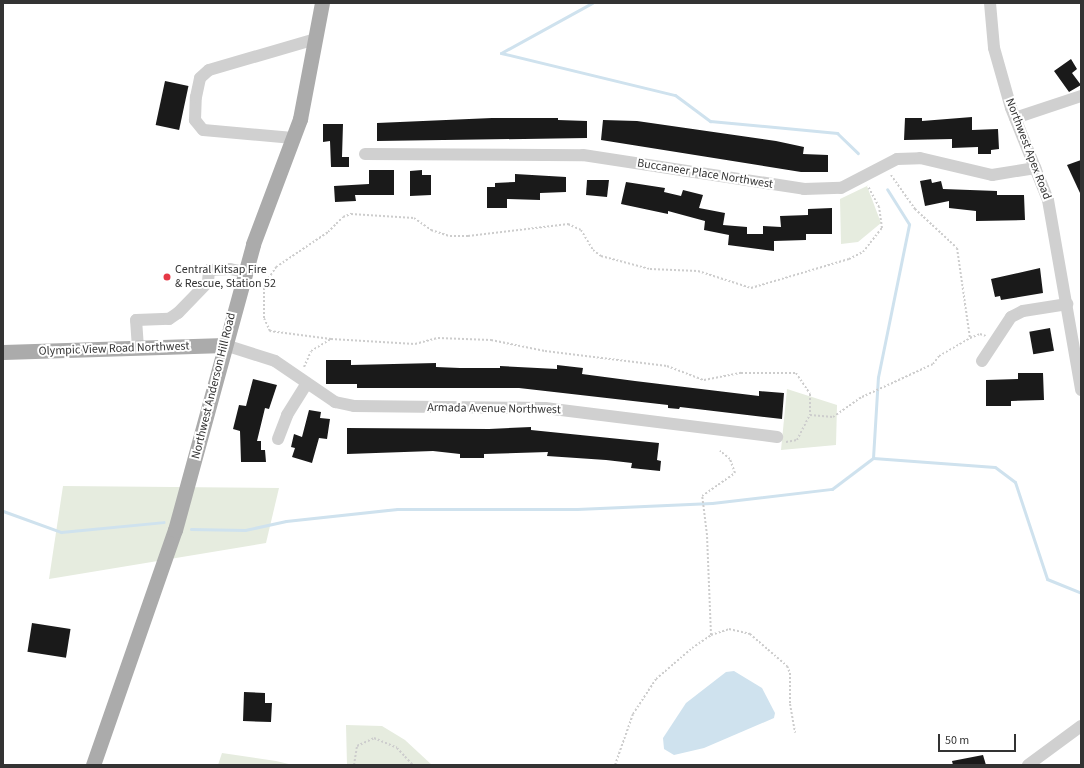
<!DOCTYPE html>
<html>
<head>
<meta charset="utf-8">
<style>
  body { margin:0 }
  #map { position:relative; width:1084px; height:768px; overflow:hidden; background:#fff; font-family:"Source Sans 3",sans-serif }
  div>[style] { position:absolute }
  [style*='--x'] { left:calc(var(--x)*1px); top:calc(var(--y)*1px); width:calc(var(--w)*1px); rotate:calc(var(--a)*1deg) }
  .green>* { inset:0; background:#e6ecdf }
  .water>* { inset:0; background:#cfe2ee }
  .stream>* { height:3px; margin:-1.5px; padding:0 1.5px; transform-origin:1.5px; border-radius:1.5px; background:#cfe2ee }
  .building>* { inset:0; background:#1a1a1a; transform-origin:0 0 }
  .path>* { height:2px; margin-top:-1px; transform-origin:0; background:repeating-linear-gradient(90deg,#cdcdcd 0 2px,transparent 0 4px) }
  .minor>* { height:12px; margin:-6px; padding:0 6px; transform-origin:6px; border-radius:6px; background:#d0d0d0 }
  .major>* { height:15px; margin:-7.5px; padding:0 7.5px; transform-origin:7.5px; border-radius:7.5px; background:#ababab }
  .dots>* { width:11px; height:11px; translate:-50% -50%; box-sizing:border-box; border:2px solid #fff; border-radius:50% }
  span { translate:-50% -50%; white-space:nowrap; text-align:center; line-height:1.15; -webkit-text-stroke:4px #fff; paint-order:stroke }
  .street-label { font-size:12px; color:#333 }
  .poi-label { font-size:12px; color:#333 }
  .left { translate:0 -50%; text-align:left }
  .frame { position:absolute; inset:0; border:4px solid #333; pointer-events:none }
  .scale { position:absolute; left:938px; top:734px; width:78px; height:18px; box-sizing:border-box; border:2px solid #333; border-top:0; padding-left:5px; font-size:12px; line-height:14px; white-space:nowrap; color:#333; -webkit-text-stroke:3px #fff; paint-order:stroke }
</style>
</head>
<body>
<div id="map">
  <div class="green">
    <div style="clip-path:polygon(867px 186px,881px 223px,858px 242px,841px 244px,840px 199px)"></div>
    <div style="clip-path:polygon(787px 389px,837px 405px,836px 445px,781px 450px)"></div>
    <div style="clip-path:polygon(63px 486px,279px 488px,266px 543px,49px 579px)"></div>
    <div style="clip-path:polygon(346px 725px,382px 726px,405px 740px,432px 765px,347px 765px)"></div>
    <div style="clip-path:polygon(222px 753px,276px 761px,293px 765px,218px 765px)"></div>
  </div>
  <div class="water">
    <div style="clip-path:polygon(734px 671px,762px 688px,775px 713px,774px 718px,704px 748px,674px 755px,664px 749px,663px 738px,686px 703px,726px 672px)"></div>
  </div>
  <div class="stream">
    <div style="--x:501;--y:53;--w:179;--a:13.6"></div>
    <div style="--x:675;--y:95;--w:44;--a:36.6"></div>
    <div style="--x:710;--y:121;--w:128;--a:5.4"></div>
    <div style="--x:837;--y:133;--w:29;--a:44"></div>
    <div style="--x:501;--y:53;--w:104;--a:-28.8"></div>
    <div style="--x:873;--y:458;--w:81;--a:-86.5"></div>
    <div style="--x:878;--y:377;--w:156;--a:-78.5"></div>
    <div style="--x:909;--y:224;--w:41;--a:-122.2"></div>
    <div style="--x:3;--y:511;--w:62;--a:19.9"></div>
    <div style="--x:61;--y:532;--w:103;--a:-5.5"></div>
    <div style="--x:191;--y:529;--w:54;--a:1.1"></div>
    <div style="--x:245;--y:530;--w:42;--a:-12.4"></div>
    <div style="--x:286;--y:521;--w:112;--a:-6.2"></div>
    <div style="--x:397;--y:509;--w:180;--a:0"></div>
    <div style="--x:577;--y:509;--w:135;--a:-2.5"></div>
    <div style="--x:712;--y:503;--w:121;--a:-6.7"></div>
    <div style="--x:832;--y:489;--w:51;--a:-37.1"></div>
    <div style="--x:873;--y:458;--w:122;--a:4.2"></div>
    <div style="--x:995;--y:467;--w:25;--a:37"></div>
    <div style="--x:1015;--y:482;--w:102;--a:71.7"></div>
    <div style="--x:1047;--y:579;--w:37;--a:22"></div>
  </div>
  <div class="building">
    <div style="clip-path:polygon(1071px 59px,1077px 69px,1072px 73px,1081px 85px,1069px 92px,1054px 71px)"></div>
    <div style="left:165px;top:81px;width:24px;height:45px;rotate:12deg"></div>
    <div style="clip-path:polygon(972px 117px,972px 130px,998px 129px,999px 149px,991px 150px,991px 154px,978px 154px,978px 147px,952px 148px,952px 139px,904px 140px,905px 118px,922px 118px,922px 121px)"></div>
    <div style="clip-path:polygon(492px 118px,558px 118px,558px 120px,587px 121px,587px 138px,377px 141px,377px 123px)"></div>
    <div style="clip-path:polygon(603px 120px,637px 121px,776px 141px,804px 147px,803px 154px,828px 155px,828px 172px,801px 172px,601px 140px)"></div>
    <div style="clip-path:polygon(323px 124px,343px 124px,342px 157px,349px 157px,349px 167px,331px 167px,330px 141px,323px 142px)"></div>
    <div style="clip-path:polygon(1081px 160px,1081px 193px,1080px 193px,1067px 165px)"></div>
    <div style="clip-path:polygon(369px 170px,394px 170px,394px 195px,355px 195px,356px 201px,335px 202px,334px 186px,369px 184px)"></div>
    <div style="clip-path:polygon(422px 170px,422px 175px,431px 175px,431px 195px,410px 196px,410px 171px)"></div>
    <div style="clip-path:polygon(515px 174px,566px 177px,566px 192px,540px 193px,540px 200px,507px 199px,507px 208px,487px 208px,487px 187px,495px 187px,495px 183px,515px 182px)"></div>
    <div style="clip-path:polygon(931px 179px,932px 183px,941px 181px,943px 189px,997px 191px,997px 195px,1024px 195px,1025px 220px,976px 221px,976px 211px,949px 208px,949px 201px,925px 206px,920px 181px)"></div>
    <div style="clip-path:polygon(587px 180px,609px 180px,607px 197px,586px 195px)"></div>
    <div style="clip-path:polygon(626px 182px,665px 188px,664px 192px,681px 196px,683px 190px,703px 195px,699px 208px,725px 213px,723px 225px,747px 227px,747px 234px,763px 234px,763px 226px,781px 227px,780px 216px,808px 215px,808px 209px,832px 208px,832px 234px,806px 234px,806px 240px,774px 241px,774px 251px,728px 245px,729px 235px,704px 230px,705px 221px,668px 211px,668px 214px,621px 204px)"></div>
    <div style="clip-path:polygon(1040px 268px,1043px 293px,1001px 300px,1000px 296px,995px 297px,991px 279px)"></div>
    <div style="left:1050px;top:328px;width:23px;height:21px;rotate:80deg"></div>
    <div style="clip-path:polygon(326px 360px,351px 360px,351px 365px,436px 363px,436px 367px,460px 368px,500px 368px,500px 366px,557px 369px,557px 365px,583px 368px,582px 374px,635px 381px,759px 396px,759px 391px,784px 393px,782px 419px,680px 407px,679px 409px,668px 408px,668px 405px,519px 388px,357px 388px,357px 384px,326px 384px)"></div>
    <div style="clip-path:polygon(1018px 373px,1043px 373px,1044px 400px,1011px 401px,1011px 406px,986px 406px,986px 380px,1018px 379px)"></div>
    <div style="clip-path:polygon(253px 379px,277px 385px,269px 409px,265px 408px,257px 441px,261px 441px,261px 450px,265px 450px,266px 462px,241px 462px,240px 431px,233px 429px,239px 405px,246px 406px)"></div>
    <div style="clip-path:polygon(309px 410px,321px 412px,320px 418px,330px 419px,327px 439px,319px 438px,312px 463px,292px 457px,295px 448px,291px 447px,294px 434px,302px 437px)"></div>
    <div style="clip-path:polygon(531px 427px,531px 430px,659px 443px,657px 460px,661px 461px,660px 471px,631px 468px,632px 463px,606px 460px,547px 456px,548px 452px,484px 454px,484px 458px,460px 458px,460px 454px,433px 451px,347px 454px,347px 428px,489px 429px)"></div>
    <div style="left:32px;top:623px;width:39px;height:29px;rotate:9deg"></div>
    <div style="clip-path:polygon(244px 692px,265px 693px,265px 703px,272px 703px,271px 722px,243px 721px)"></div>
    <div style="clip-path:polygon(983px 755px,986px 765px,953px 765px,952px 761px)"></div>
  </div>
  <div class="path">
    <div style="--x:891;--y:175;--w:42;--a:54.8"></div>
    <div style="--x:915;--y:209;--w:57;--a:42.9"></div>
    <div style="--x:957;--y:248;--w:91;--a:81.8"></div>
    <div style="--x:331;--y:339;--w:62;--a:-172.5"></div>
    <div style="--x:270;--y:331;--w:14;--a:-115"></div>
    <div style="--x:264;--y:318;--w:33;--a:-90"></div>
    <div style="--x:264;--y:285;--w:22;--a:-56"></div>
    <div style="--x:276;--y:267;--w:63;--a:-33.9"></div>
    <div style="--x:328;--y:232;--w:21;--a:-45"></div>
    <div style="--x:343;--y:217;--w:9;--a:-21"></div>
    <div style="--x:351;--y:214;--w:63;--a:3.6"></div>
    <div style="--x:414;--y:218;--w:21;--a:35"></div>
    <div style="--x:431;--y:230;--w:20;--a:18"></div>
    <div style="--x:450;--y:236;--w:18;--a:0"></div>
    <div style="--x:468;--y:236;--w:101;--a:-6.8"></div>
    <div style="--x:568;--y:224;--w:14;--a:25"></div>
    <div style="--x:581;--y:230;--w:23;--a:59"></div>
    <div style="--x:593;--y:250;--w:10;--a:37"></div>
    <div style="--x:601;--y:256;--w:51;--a:14.9"></div>
    <div style="--x:650;--y:269;--w:48;--a:2.4"></div>
    <div style="--x:698;--y:271;--w:56;--a:17.8"></div>
    <div style="--x:751;--y:288;--w:102;--a:-16.5"></div>
    <div style="--x:849;--y:259;--w:16;--a:-27"></div>
    <div style="--x:863;--y:252;--w:31;--a:-52"></div>
    <div style="--x:882;--y:228;--w:21;--a:-98"></div>
    <div style="--x:879;--y:207;--w:24;--a:-118"></div>
    <div style="--x:304;--y:367;--w:17;--a:-66"></div>
    <div style="--x:311;--y:351;--w:23;--a:-31"></div>
    <div style="--x:331;--y:339;--w:84;--a:3.4"></div>
    <div style="--x:415;--y:344;--w:24;--a:-15"></div>
    <div style="--x:438;--y:338;--w:53;--a:2.2"></div>
    <div style="--x:491;--y:340;--w:55;--a:11.5"></div>
    <div style="--x:545;--y:351;--w:123;--a:7"></div>
    <div style="--x:667;--y:366;--w:40;--a:21"></div>
    <div style="--x:704;--y:380;--w:38;--a:-11"></div>
    <div style="--x:741;--y:373;--w:55;--a:0"></div>
    <div style="--x:796;--y:373;--w:25;--a:56"></div>
    <div style="--x:810;--y:394;--w:21;--a:90"></div>
    <div style="--x:786;--y:442;--w:11;--a:-10"></div>
    <div style="--x:797;--y:440;--w:28;--a:-63"></div>
    <div style="--x:810;--y:415;--w:23;--a:5"></div>
    <div style="--x:833;--y:417;--w:35;--a:-35"></div>
    <div style="--x:862;--y:397;--w:78;--a:-24.9"></div>
    <div style="--x:933;--y:364;--w:10;--a:-53"></div>
    <div style="--x:939;--y:356;--w:36;--a:-30"></div>
    <div style="--x:970;--y:338;--w:11;--a:-22"></div>
    <div style="--x:980;--y:334;--w:6;--a:18"></div>
    <div style="--x:711;--y:635;--w:100;--a:-92.3"></div>
    <div style="--x:707;--y:535;--w:39;--a:-97"></div>
    <div style="--x:702;--y:496;--w:40;--a:-34.9"></div>
    <div style="--x:735;--y:473;--w:15;--a:-110"></div>
    <div style="--x:730;--y:459;--w:13;--a:-141"></div>
    <div style="--x:354;--y:765;--w:19;--a:-81"></div>
    <div style="--x:357;--y:746;--w:19;--a:-25"></div>
    <div style="--x:374;--y:738;--w:25;--a:23"></div>
    <div style="--x:397;--y:748;--w:23;--a:47"></div>
    <div style="--x:615;--y:765;--w:54;--a:-70.6"></div>
    <div style="--x:633;--y:714;--w:42;--a:-56.7"></div>
    <div style="--x:656;--y:679;--w:48;--a:-40.7"></div>
    <div style="--x:692;--y:648;--w:23;--a:-34"></div>
    <div style="--x:711;--y:635;--w:19;--a:-18"></div>
    <div style="--x:729;--y:629;--w:22;--a:13"></div>
    <div style="--x:750;--y:634;--w:49;--a:40.9"></div>
    <div style="--x:787;--y:666;--w:8;--a:67"></div>
    <div style="--x:790;--y:673;--w:31;--a:90"></div>
    <div style="--x:790;--y:704;--w:29;--a:80"></div>
  </div>
  <div class="minor">
    <div style="--x:990;--y:3;--w:45;--a:84.9"></div>
    <div style="--x:994;--y:48;--w:62;--a:74.2"></div>
    <div style="--x:1011;--y:108;--w:99;--a:68.1"></div>
    <div style="--x:1048;--y:200;--w:193;--a:80.1"></div>
    <div style="--x:1015;--y:118;--w:70;--a:-18.4"></div>
    <div style="--x:293;--y:138;--w:90;--a:-174.9"></div>
    <div style="--x:203;--y:130;--w:13;--a:-129"></div>
    <div style="--x:195;--y:120;--w:23;--a:-88"></div>
    <div style="--x:196;--y:97;--w:19;--a:-78"></div>
    <div style="--x:200;--y:78;--w:12;--a:-42"></div>
    <div style="--x:209;--y:70;--w:111;--a:-16.2"></div>
    <div style="--x:365;--y:154;--w:218;--a:0.3"></div>
    <div style="--x:583;--y:155;--w:224;--a:8.7"></div>
    <div style="--x:804;--y:189;--w:37;--a:-2"></div>
    <div style="--x:841;--y:188;--w:63;--a:-27.4"></div>
    <div style="--x:897;--y:159;--w:23;--a:-2"></div>
    <div style="--x:920;--y:158;--w:74;--a:13.3"></div>
    <div style="--x:992;--y:175;--w:44;--a:-9.2"></div>
    <div style="--x:225;--y:345;--w:52;--a:17.7"></div>
    <div style="--x:275;--y:361;--w:73;--a:34.3"></div>
    <div style="--x:335;--y:402;--w:19;--a:12"></div>
    <div style="--x:354;--y:406;--w:191;--a:0.6"></div>
    <div style="--x:545;--y:408;--w:234;--a:7.1"></div>
    <div style="--x:138;--y:348;--w:28;--a:-94"></div>
    <div style="--x:136;--y:320;--w:33;--a:-2"></div>
    <div style="--x:169;--y:319;--w:11;--a:-34"></div>
    <div style="--x:178;--y:313;--w:43;--a:-45.9"></div>
    <div style="--x:208;--y:282;--w:12;--a:-85"></div>
    <div style="--x:209;--y:270;--w:21;--a:-3"></div>
    <div style="--x:230;--y:269;--w:14;--a:12"></div>
    <div style="--x:982;--y:361;--w:53;--a:-56.6"></div>
    <div style="--x:1011;--y:317;--w:13;--a:-27"></div>
    <div style="--x:1023;--y:311;--w:45;--a:-9"></div>
    <div style="--x:278;--y:439;--w:26;--a:-69"></div>
    <div style="--x:287;--y:415;--w:36;--a:-58"></div>
    <div style="--x:1028;--y:765;--w:66;--a:-36.3"></div>
  </div>
  <div class="major">
    <div style="--x:3;--y:352;--w:222;--a:-1.8"></div>
    <div style="--x:93;--y:765;--w:249;--a:-70.8"></div>
    <div style="--x:175;--y:530;--w:296;--a:-74.7"></div>
    <div style="--x:253;--y:244;--w:134;--a:-69.4"></div>
    <div style="--x:300;--y:119;--w:118;--a:-79.3"></div>
  </div>
  <div class="dots">
    <div style="left:167px;top:277px;background:#e63946"></div>
  </div>
  <div class="street-label">
    <span style="left:1028px;top:149px;rotate:69deg">Northwest Apex Road</span>
    <span style="left:705px;top:174px;rotate:9deg">Buccaneer Place Northwest</span>
    <span style="left:114px;top:349px;rotate:-2deg">Olympic View Road Northwest</span>
    <span style="left:214px;top:386px;rotate:-76deg">Northwest Anderson Hill Road</span>
    <span style="left:494px;top:409px;rotate:1deg">Armada Avenue Northwest</span>
  </div>
  <div class="poi-label">
    <span class="left" style="left:175px;top:277px">Central Kitsap Fire<br>&amp; Rescue, Station 52</span>
  </div>
  <div class="frame"></div>
  <div class="scale">50 m</div>
</div>
</body>
</html>
